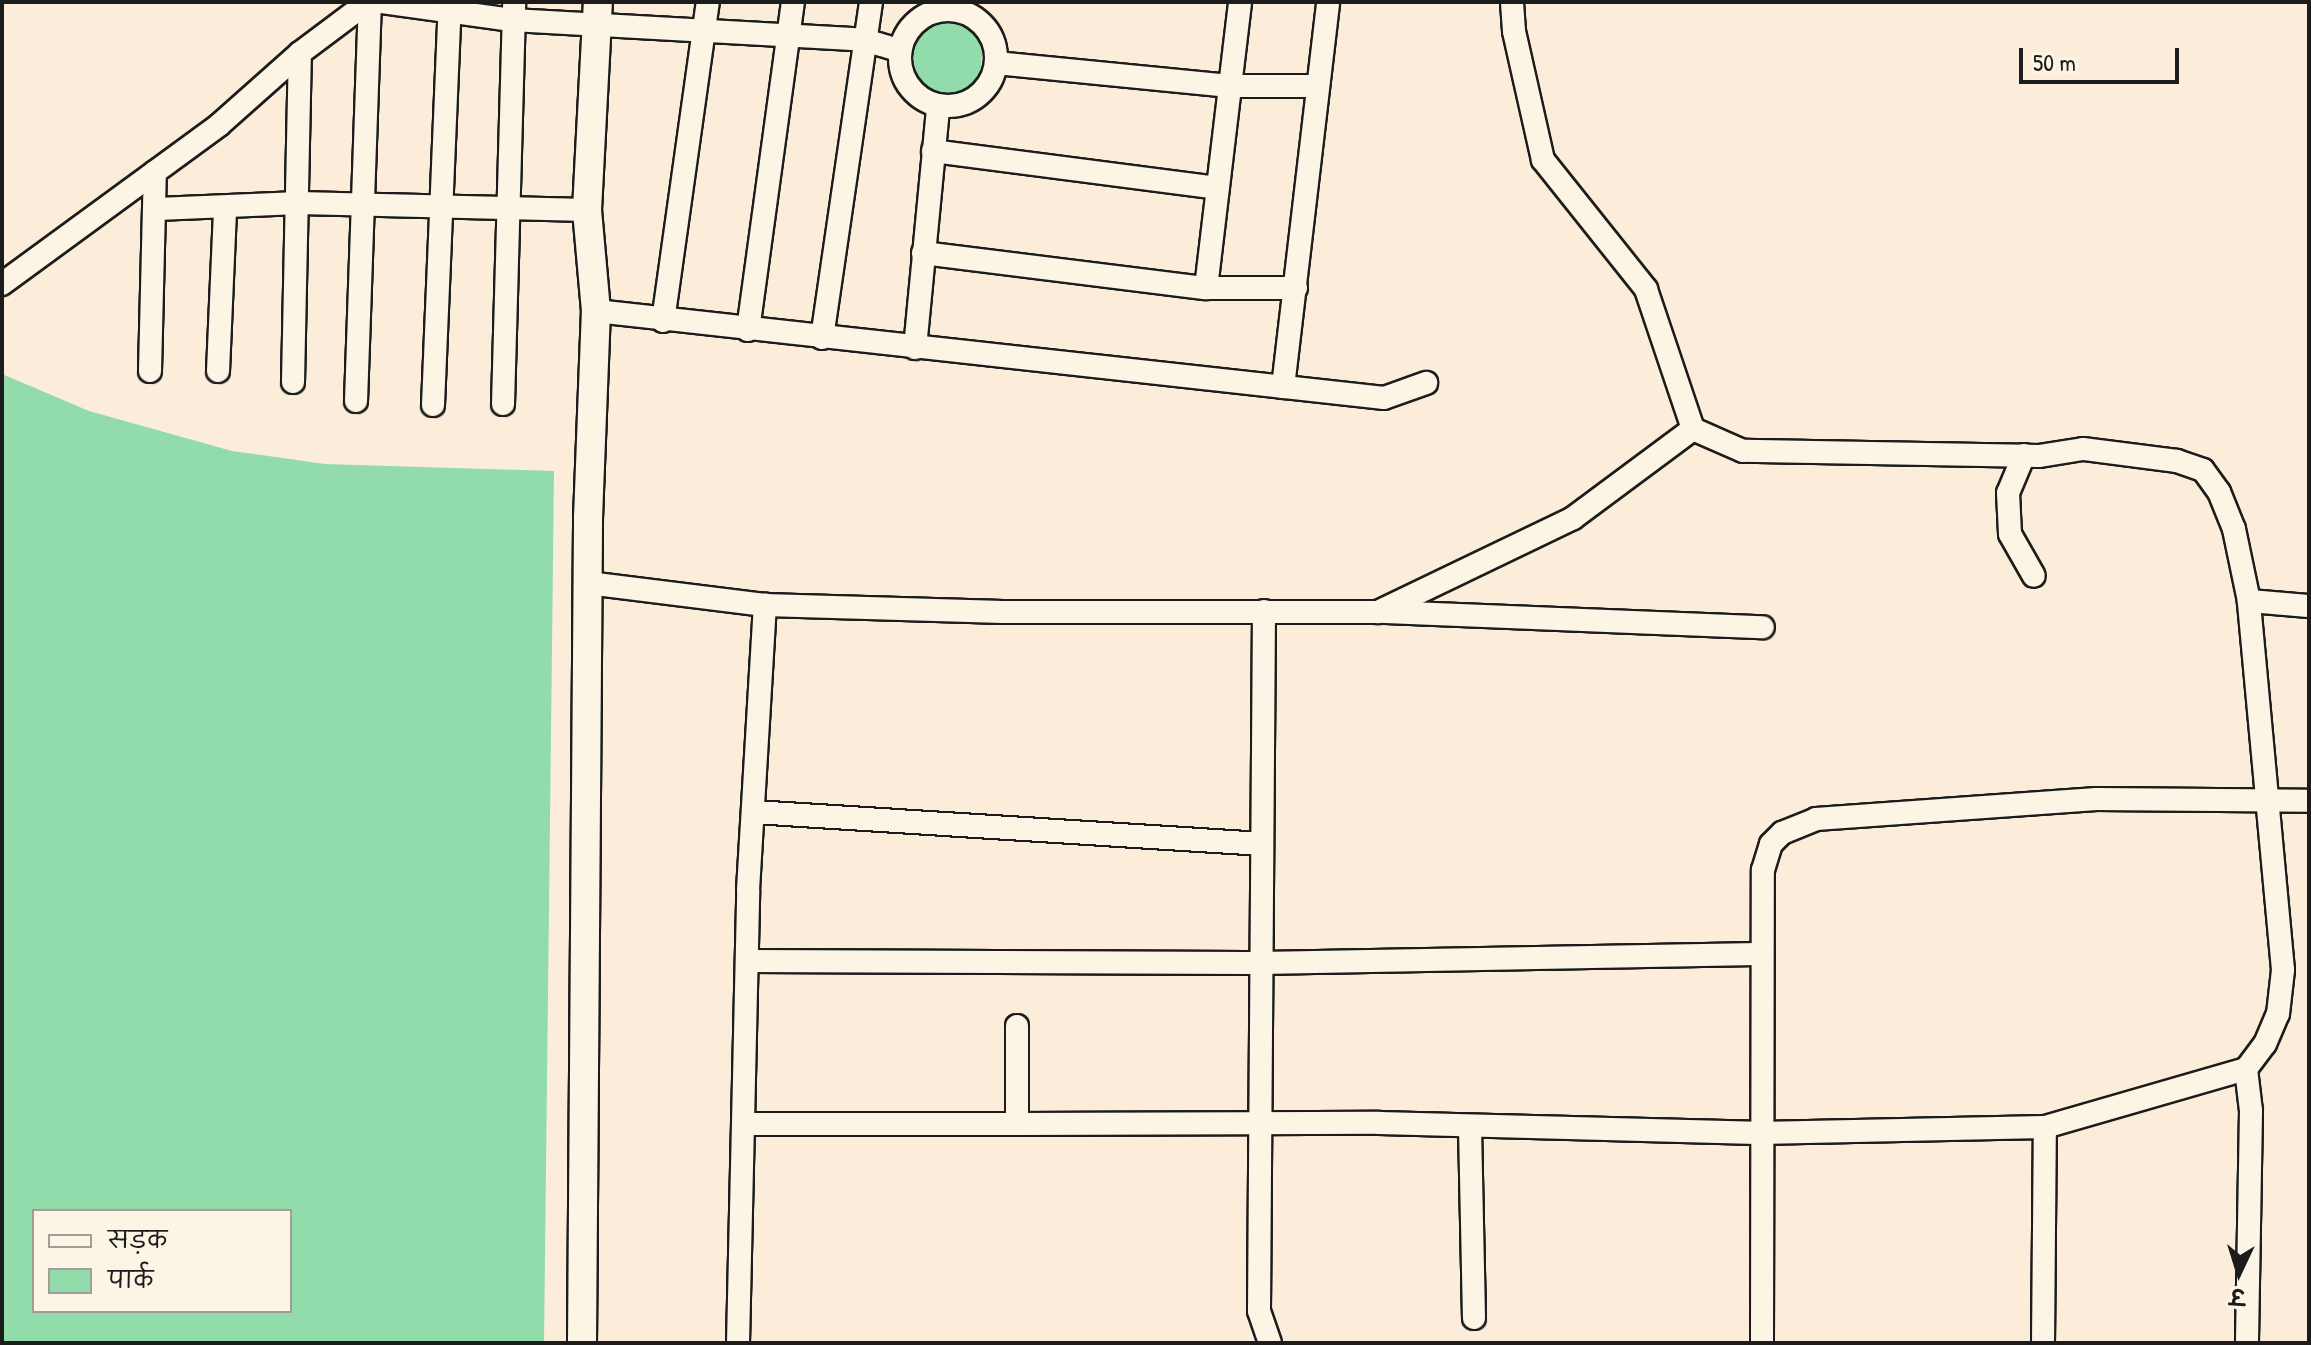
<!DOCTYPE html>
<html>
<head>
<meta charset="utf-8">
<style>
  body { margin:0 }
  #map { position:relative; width:2311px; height:1345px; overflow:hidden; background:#fbedd9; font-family:"Patrick Hand","Playpen Sans Deva",sans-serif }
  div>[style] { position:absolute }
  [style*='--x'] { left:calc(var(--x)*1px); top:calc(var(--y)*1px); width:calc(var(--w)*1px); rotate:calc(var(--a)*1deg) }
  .green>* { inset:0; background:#92dbab }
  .roads { filter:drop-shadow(2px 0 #1c1c1c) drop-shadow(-2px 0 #1c1c1c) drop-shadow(0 2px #1c1c1c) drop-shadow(0 -2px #1c1c1c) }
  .minor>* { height:22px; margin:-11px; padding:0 11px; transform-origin:11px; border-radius:11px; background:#fcf5e5 }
  .minor>.ring { margin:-11px; padding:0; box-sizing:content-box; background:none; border:22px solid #fcf5e5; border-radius:50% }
  .tertiary>* { height:28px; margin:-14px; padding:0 14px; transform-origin:14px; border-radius:14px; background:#fcf5e5 }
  span { translate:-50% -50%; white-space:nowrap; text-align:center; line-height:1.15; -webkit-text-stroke:6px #fcf5e5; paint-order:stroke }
  .frame { position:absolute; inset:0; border:4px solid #1c1c1c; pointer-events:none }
  .legend { position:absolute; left:32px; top:1209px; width:260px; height:104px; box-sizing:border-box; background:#fcf5e5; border:2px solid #a29e95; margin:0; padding:10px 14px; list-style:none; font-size:24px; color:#1c1c1c }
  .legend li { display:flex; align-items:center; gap:16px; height:40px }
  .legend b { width:40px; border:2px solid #a29e95 }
  .north { position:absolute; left:2199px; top:1233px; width:80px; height:80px; -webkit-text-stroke:6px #fcf5e5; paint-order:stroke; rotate:184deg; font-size:22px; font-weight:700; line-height:32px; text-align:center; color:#1c1c1c }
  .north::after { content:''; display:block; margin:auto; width:28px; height:36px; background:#1c1c1c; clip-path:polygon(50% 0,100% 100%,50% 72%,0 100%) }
  .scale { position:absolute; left:2019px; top:48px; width:160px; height:36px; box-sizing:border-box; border:4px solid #1c1c1c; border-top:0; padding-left:10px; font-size:24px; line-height:28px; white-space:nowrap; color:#1c1c1c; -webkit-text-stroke:6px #fcf5e5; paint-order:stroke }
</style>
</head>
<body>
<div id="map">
  <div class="green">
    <div style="clip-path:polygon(960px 14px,983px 42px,980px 78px,964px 93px,932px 95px,915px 71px,911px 31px)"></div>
    <div style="clip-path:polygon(evenodd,2px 374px,89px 411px,232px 451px,325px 464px,554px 471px,544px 1343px,2px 1343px,2px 374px,34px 1211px,290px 1211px,290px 1311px,34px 1311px,34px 1211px)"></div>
  </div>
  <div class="roads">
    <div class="minor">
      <div style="--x:382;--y:2;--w:131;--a:7.9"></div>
      <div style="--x:512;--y:20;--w:354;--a:3.2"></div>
      <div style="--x:865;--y:40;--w:37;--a:17"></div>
      <div class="ring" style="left:900px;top:10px;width:74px;height:74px"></div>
      <div style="--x:996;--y:63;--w:235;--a:5.6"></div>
      <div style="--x:1230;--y:86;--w:88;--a:0"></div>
      <div style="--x:933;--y:151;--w:287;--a:7.4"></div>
      <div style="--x:157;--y:209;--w:142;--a:-2.4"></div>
      <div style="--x:299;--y:203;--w:288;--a:1.4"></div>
      <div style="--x:923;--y:253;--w:285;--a:7.1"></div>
      <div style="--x:1206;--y:288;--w:90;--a:0"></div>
      <div style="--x:2;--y:284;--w:269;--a:-36.2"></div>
      <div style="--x:219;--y:125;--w:108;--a:-41.6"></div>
      <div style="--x:300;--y:53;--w:85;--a:-36.9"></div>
      <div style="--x:1206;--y:288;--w:288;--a:-83.2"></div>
      <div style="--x:596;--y:311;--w:793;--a:6.3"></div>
      <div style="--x:1384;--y:398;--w:45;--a:-19.7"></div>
      <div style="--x:663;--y:321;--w:322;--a:-82"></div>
      <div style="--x:748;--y:330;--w:331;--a:-82.2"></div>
      <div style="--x:822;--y:338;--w:340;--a:-81.7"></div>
      <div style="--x:915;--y:348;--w:242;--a:-84.5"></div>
      <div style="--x:150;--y:371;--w:199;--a:-88.6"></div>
      <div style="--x:218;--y:371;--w:162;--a:-87.5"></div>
      <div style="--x:293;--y:382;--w:329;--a:-88.8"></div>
      <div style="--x:1283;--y:387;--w:388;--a:-83.3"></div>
      <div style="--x:356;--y:401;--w:399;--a:-88"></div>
      <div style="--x:503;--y:404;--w:402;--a:-88.4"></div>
      <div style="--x:433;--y:405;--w:403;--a:-87.6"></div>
      <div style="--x:2024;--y:455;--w:41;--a:112.8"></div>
      <div style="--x:2008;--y:493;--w:41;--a:87.2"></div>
      <div style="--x:2010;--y:534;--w:48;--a:60.3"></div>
      <div style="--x:588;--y:583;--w:178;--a:7.1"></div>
      <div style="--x:765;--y:605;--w:238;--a:1.7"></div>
      <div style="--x:1003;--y:612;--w:375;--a:0"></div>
      <div style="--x:1378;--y:612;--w:216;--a:-25.7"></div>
      <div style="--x:1573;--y:518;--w:149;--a:-36.6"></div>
      <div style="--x:2249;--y:601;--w:60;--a:4.8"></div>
      <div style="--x:1264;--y:611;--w:700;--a:90.41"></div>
      <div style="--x:1259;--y:1311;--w:34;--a:71"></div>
      <div style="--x:1384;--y:612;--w:379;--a:2.3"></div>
      <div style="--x:754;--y:812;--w:509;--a:3.6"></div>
      <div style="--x:748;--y:961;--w:512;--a:0.22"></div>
      <div style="--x:1260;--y:963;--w:501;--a:-1.03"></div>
      <div style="--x:1017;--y:1026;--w:98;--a:90"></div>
      <div style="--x:1017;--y:1124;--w:362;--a:-0.2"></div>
      <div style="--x:1379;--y:1123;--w:380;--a:1.5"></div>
      <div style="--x:1759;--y:1133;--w:286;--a:-1.2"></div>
      <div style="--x:2045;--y:1127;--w:209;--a:-16.1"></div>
      <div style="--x:2246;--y:1069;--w:31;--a:-53"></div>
      <div style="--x:2265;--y:1044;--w:33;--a:-67"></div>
      <div style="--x:2278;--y:1014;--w:44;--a:-83.5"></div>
      <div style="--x:2283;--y:970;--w:371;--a:-95.3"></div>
      <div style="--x:2249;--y:601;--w:74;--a:-101.8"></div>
      <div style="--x:2234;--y:529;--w:40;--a:-112"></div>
      <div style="--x:2219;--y:492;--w:27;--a:-126"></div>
      <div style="--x:2203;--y:470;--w:28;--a:-161"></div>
      <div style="--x:2177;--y:461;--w:95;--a:-172.7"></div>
      <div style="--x:2083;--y:449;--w:45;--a:171"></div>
      <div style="--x:2039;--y:456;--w:296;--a:-179"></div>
      <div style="--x:1743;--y:451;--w:55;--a:-156.3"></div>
      <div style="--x:1693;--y:429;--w:148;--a:-108.6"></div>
      <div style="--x:1646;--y:289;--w:165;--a:-128.6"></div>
      <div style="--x:1543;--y:160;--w:132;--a:-102.7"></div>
      <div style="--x:1514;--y:31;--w:29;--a:-94"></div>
      <div style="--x:2246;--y:1069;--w:42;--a:83.2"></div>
      <div style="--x:2251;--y:1111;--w:232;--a:91"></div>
      <div style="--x:745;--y:1124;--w:272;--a:0"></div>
      <div style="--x:1470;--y:1127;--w:191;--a:88.8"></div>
      <div style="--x:738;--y:1343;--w:453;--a:-88.7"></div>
      <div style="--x:748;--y:890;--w:286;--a:-86.6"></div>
      <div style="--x:1762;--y:1343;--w:473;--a:-89.9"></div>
      <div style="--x:1763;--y:870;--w:27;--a:-73"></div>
      <div style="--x:1771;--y:844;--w:16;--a:-45"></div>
      <div style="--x:1782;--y:833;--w:37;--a:-22"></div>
      <div style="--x:1816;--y:819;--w:281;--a:-4.1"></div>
      <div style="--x:2096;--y:799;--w:213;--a:0.5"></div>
      <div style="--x:2043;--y:1343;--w:216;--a:-89.5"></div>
    </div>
    <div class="tertiary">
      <div style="--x:582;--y:1343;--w:825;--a:-89.58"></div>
      <div style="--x:588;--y:518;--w:207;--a:-87.8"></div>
      <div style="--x:596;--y:311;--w:101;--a:-95.1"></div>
      <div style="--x:587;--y:210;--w:208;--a:-87"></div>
    </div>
  </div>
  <div class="frame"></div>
  <ul class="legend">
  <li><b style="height:10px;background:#fcf5e5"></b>सड़क</li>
  <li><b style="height:22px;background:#92dbab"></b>पार्क</li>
  </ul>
  <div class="north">उ</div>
  <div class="scale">50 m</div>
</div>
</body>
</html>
